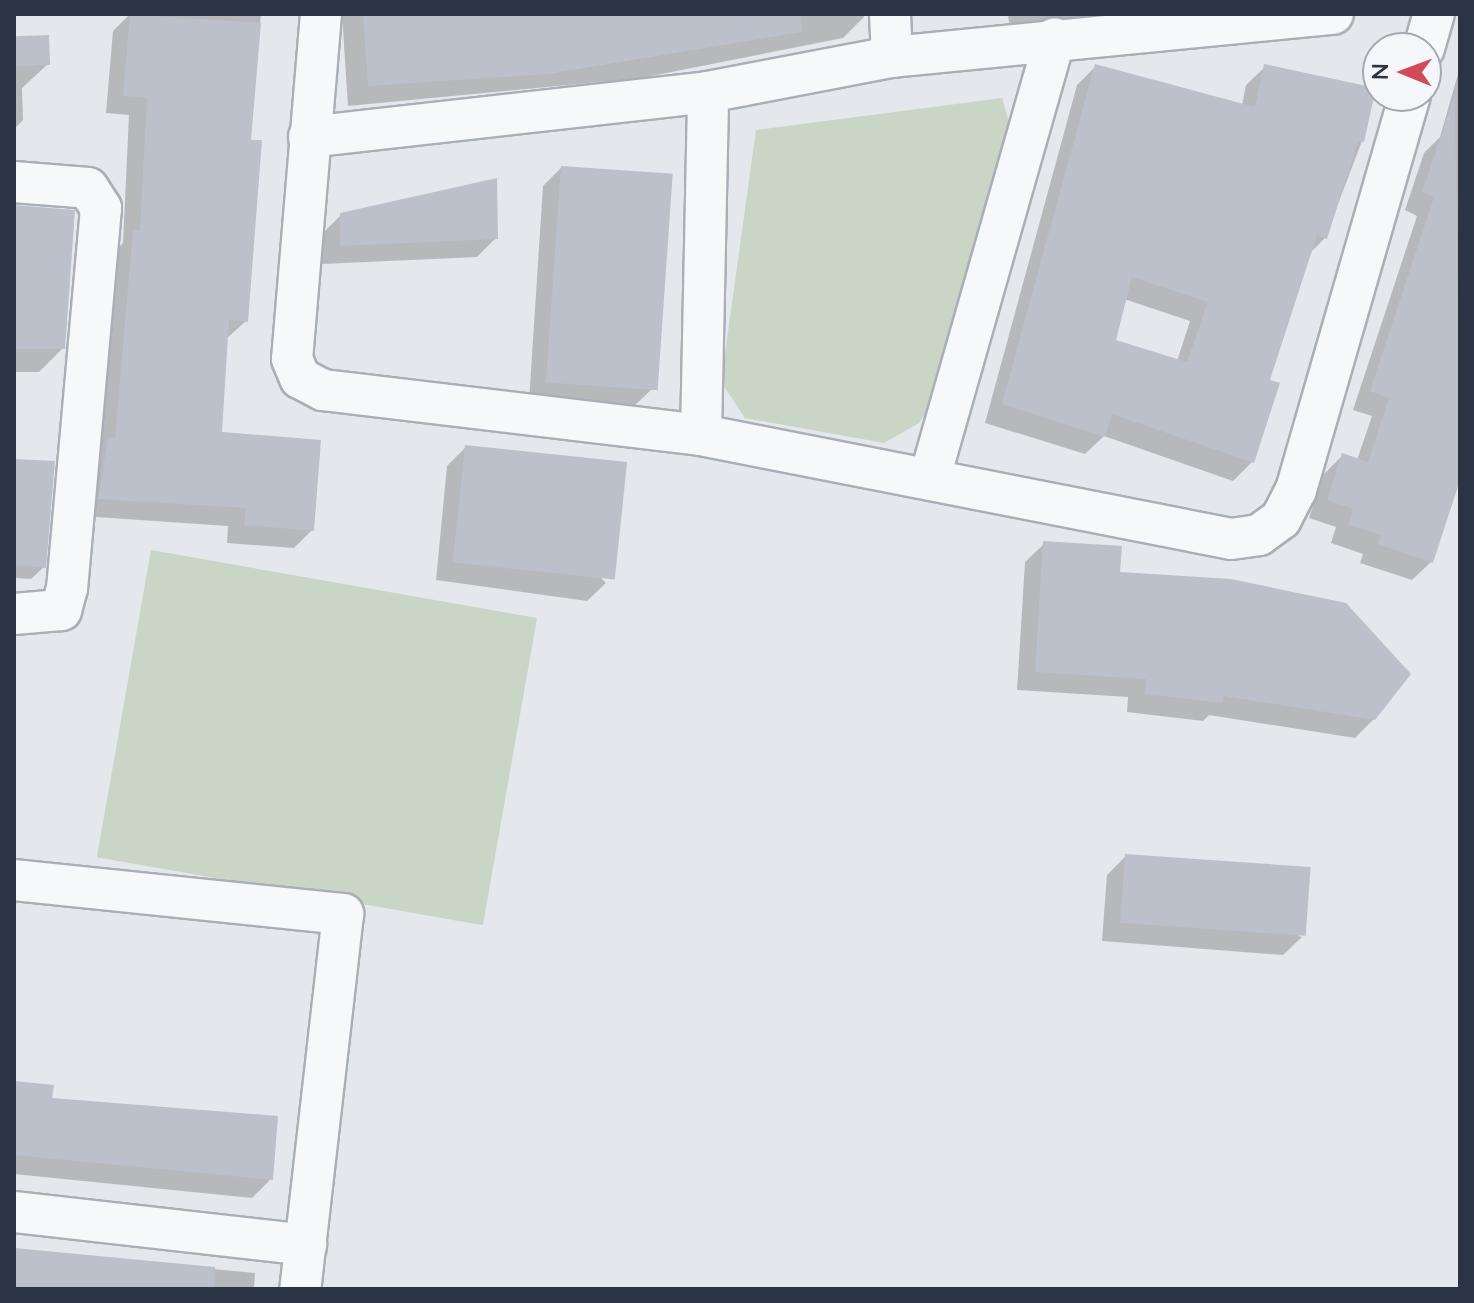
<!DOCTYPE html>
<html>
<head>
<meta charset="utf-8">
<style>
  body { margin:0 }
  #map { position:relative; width:1474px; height:1303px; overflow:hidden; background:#e4e7ec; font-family:Lato,sans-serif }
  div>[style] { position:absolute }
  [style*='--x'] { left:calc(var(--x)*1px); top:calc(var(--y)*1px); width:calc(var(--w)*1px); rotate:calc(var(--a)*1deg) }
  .green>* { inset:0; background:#c9d6c5; transform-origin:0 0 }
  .shadow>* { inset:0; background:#0003 }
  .building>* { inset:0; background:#bbc0ca; transform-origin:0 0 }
  .roads { filter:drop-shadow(2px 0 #a9aeb7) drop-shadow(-2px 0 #a9aeb7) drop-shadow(0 2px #a9aeb7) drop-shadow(0 -2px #a9aeb7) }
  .street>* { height:40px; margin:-20px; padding:0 20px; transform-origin:20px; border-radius:20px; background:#f7f8fa }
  span { translate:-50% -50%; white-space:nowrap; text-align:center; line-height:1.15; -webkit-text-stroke:7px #f4f6f9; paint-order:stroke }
  .frame { position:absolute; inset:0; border:16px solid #2b3445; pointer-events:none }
  .north { position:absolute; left:1362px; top:32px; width:80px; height:80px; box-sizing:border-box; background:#f4f6f9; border:2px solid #a4a8b1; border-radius:50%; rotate:271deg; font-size:22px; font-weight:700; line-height:32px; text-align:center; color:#2b3445 }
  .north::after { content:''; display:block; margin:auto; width:28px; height:36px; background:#d1495b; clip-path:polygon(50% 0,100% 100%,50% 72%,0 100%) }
</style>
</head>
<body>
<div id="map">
  <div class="green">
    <div style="clip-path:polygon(1002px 98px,1013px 135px,935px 399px,919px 423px,884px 443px,745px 418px,721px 382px,756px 130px)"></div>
    <div style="left:151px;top:550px;width:392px;height:312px;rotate:10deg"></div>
  </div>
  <div class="shadow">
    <div style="clip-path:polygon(130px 14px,261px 14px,248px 142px,246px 321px,226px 339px,219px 434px,312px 530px,294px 548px,227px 543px,228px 526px,81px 516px,115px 250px,123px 243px,129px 115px,106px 113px,113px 31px)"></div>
    <div style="clip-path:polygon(342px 14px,863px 14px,864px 17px,843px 38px,641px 78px,348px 106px)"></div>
    <div style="clip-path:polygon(1008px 14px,1140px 14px,1010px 30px)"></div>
    <div style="clip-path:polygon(14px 37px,48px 64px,22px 88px,23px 120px,14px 129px)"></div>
    <div style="clip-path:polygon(evenodd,1096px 66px,1242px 105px,1246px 85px,1265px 67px,1362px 141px,1325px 238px,1309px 254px,1268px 381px,1252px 462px,1233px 481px,1104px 436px,1085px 454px,985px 423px,1077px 85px,1096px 66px,1124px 299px,1190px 321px,1177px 361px,1113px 341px,1124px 299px)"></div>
    <div style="clip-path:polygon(1460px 67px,1460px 466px,1431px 562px,1412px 580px,1360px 563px,1363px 554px,1331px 543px,1336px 527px,1309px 518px,1324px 474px,1343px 455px,1357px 460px,1372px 416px,1353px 410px,1417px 216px,1405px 210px,1424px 153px,1440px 137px)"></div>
    <div style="clip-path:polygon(561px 168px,652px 389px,633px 407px,529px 401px,543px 186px)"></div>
    <div style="clip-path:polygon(14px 211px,63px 348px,39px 372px,14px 372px)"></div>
    <div style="clip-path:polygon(341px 215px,496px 238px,477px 257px,322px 264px,322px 234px)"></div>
    <div style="clip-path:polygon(466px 447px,606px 583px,587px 601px,436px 580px,447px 466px)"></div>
    <div style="clip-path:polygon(14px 461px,44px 567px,31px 579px,14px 578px)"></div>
    <div style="clip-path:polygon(1044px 544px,1118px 574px,1374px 719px,1355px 738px,1209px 715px,1203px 721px,1127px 712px,1128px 697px,1017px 690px,1025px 562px)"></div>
    <div style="clip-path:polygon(1126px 856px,1302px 937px,1283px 955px,1102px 941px,1107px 875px)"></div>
    <div style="clip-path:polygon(14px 1083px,50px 1100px,271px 1179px,252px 1198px,14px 1174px)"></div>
    <div style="clip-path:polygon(14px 1250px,255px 1273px,254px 1289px,14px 1289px)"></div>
  </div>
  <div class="building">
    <div style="clip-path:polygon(130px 14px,261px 23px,251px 140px,262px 140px,248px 322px,229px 320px,222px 432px,321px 440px,314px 531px,244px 525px,246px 508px,98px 499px,108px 437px,115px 438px,133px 230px,140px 230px,147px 98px,123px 96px)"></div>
    <div style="clip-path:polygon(363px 14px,801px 14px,802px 32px,548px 74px,368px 86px)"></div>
    <div style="left:49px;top:35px;width:30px;height:35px;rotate:88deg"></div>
    <div style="clip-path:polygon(evenodd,1095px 64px,1255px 107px,1264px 64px,1376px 88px,1364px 142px,1358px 141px,1327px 239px,1317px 235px,1270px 380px,1280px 383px,1254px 463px,1112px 414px,1105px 437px,1002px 404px,1095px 64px,1132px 277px,1208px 302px,1187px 362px,1116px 340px,1132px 277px)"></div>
    <div style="clip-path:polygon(1455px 95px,1460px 480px,1433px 563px,1378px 544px,1380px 535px,1348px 524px,1353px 509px,1327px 500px,1342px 453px,1368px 462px,1389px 398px,1370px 391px,1434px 197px,1422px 192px)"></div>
    <div style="left:561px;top:166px;width:112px;height:217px;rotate:4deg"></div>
    <div style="clip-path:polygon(497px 178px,498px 239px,340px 246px,340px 213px)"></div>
    <div style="clip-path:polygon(14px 205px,75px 210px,65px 349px,14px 349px)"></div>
    <div style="left:465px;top:445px;width:163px;height:118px;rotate:6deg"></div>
    <div style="clip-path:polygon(14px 459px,55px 461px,46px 568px,14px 565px)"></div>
    <div style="clip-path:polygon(1043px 541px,1122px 546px,1120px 572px,1231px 579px,1346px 603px,1411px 674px,1375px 720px,1224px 696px,1223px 703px,1145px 694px,1146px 679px,1035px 672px)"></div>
    <div style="left:1125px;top:854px;width:186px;height:69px;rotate:4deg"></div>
    <div style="clip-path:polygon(14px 1081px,54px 1085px,52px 1098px,278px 1116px,273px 1180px,14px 1155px)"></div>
    <div style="clip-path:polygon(14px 1248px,215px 1267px,214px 1289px,14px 1289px)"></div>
  </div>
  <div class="roads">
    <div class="street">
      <div style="--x:321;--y:14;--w:346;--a:94.8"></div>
      <div style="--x:292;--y:359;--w:21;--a:67"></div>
      <div style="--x:300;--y:378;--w:26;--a:28"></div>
      <div style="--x:323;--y:390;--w:381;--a:6.8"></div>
      <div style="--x:701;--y:435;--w:540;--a:11.1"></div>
      <div style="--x:1231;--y:539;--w:28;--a:-8"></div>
      <div style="--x:1259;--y:535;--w:27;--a:-36"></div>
      <div style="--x:1281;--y:519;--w:33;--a:-63"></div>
      <div style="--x:1296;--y:490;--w:410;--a:-73.9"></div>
      <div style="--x:890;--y:14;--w:43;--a:87.3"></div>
      <div style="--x:1424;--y:48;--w:35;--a:-74"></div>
      <div style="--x:309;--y:137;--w:402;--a:-6.4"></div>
      <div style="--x:708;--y:92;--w:187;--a:-10.8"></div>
      <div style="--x:892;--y:57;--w:443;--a:-5.6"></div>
      <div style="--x:14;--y:182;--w:74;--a:4.6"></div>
      <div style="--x:88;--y:188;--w:24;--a:57"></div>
      <div style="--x:101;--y:208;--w:382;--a:95.1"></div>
      <div style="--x:67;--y:588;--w:23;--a:105"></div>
      <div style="--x:61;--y:610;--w:47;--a:175.1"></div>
      <div style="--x:701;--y:435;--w:343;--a:-88.8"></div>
      <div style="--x:930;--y:477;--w:456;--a:-74.1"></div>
      <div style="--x:14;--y:880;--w:331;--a:5.9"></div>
      <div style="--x:343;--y:914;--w:377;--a:96.5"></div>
      <div style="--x:14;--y:1212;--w:294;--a:6.4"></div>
    </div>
  </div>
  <div class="frame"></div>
  <div class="north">N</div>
</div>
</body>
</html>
